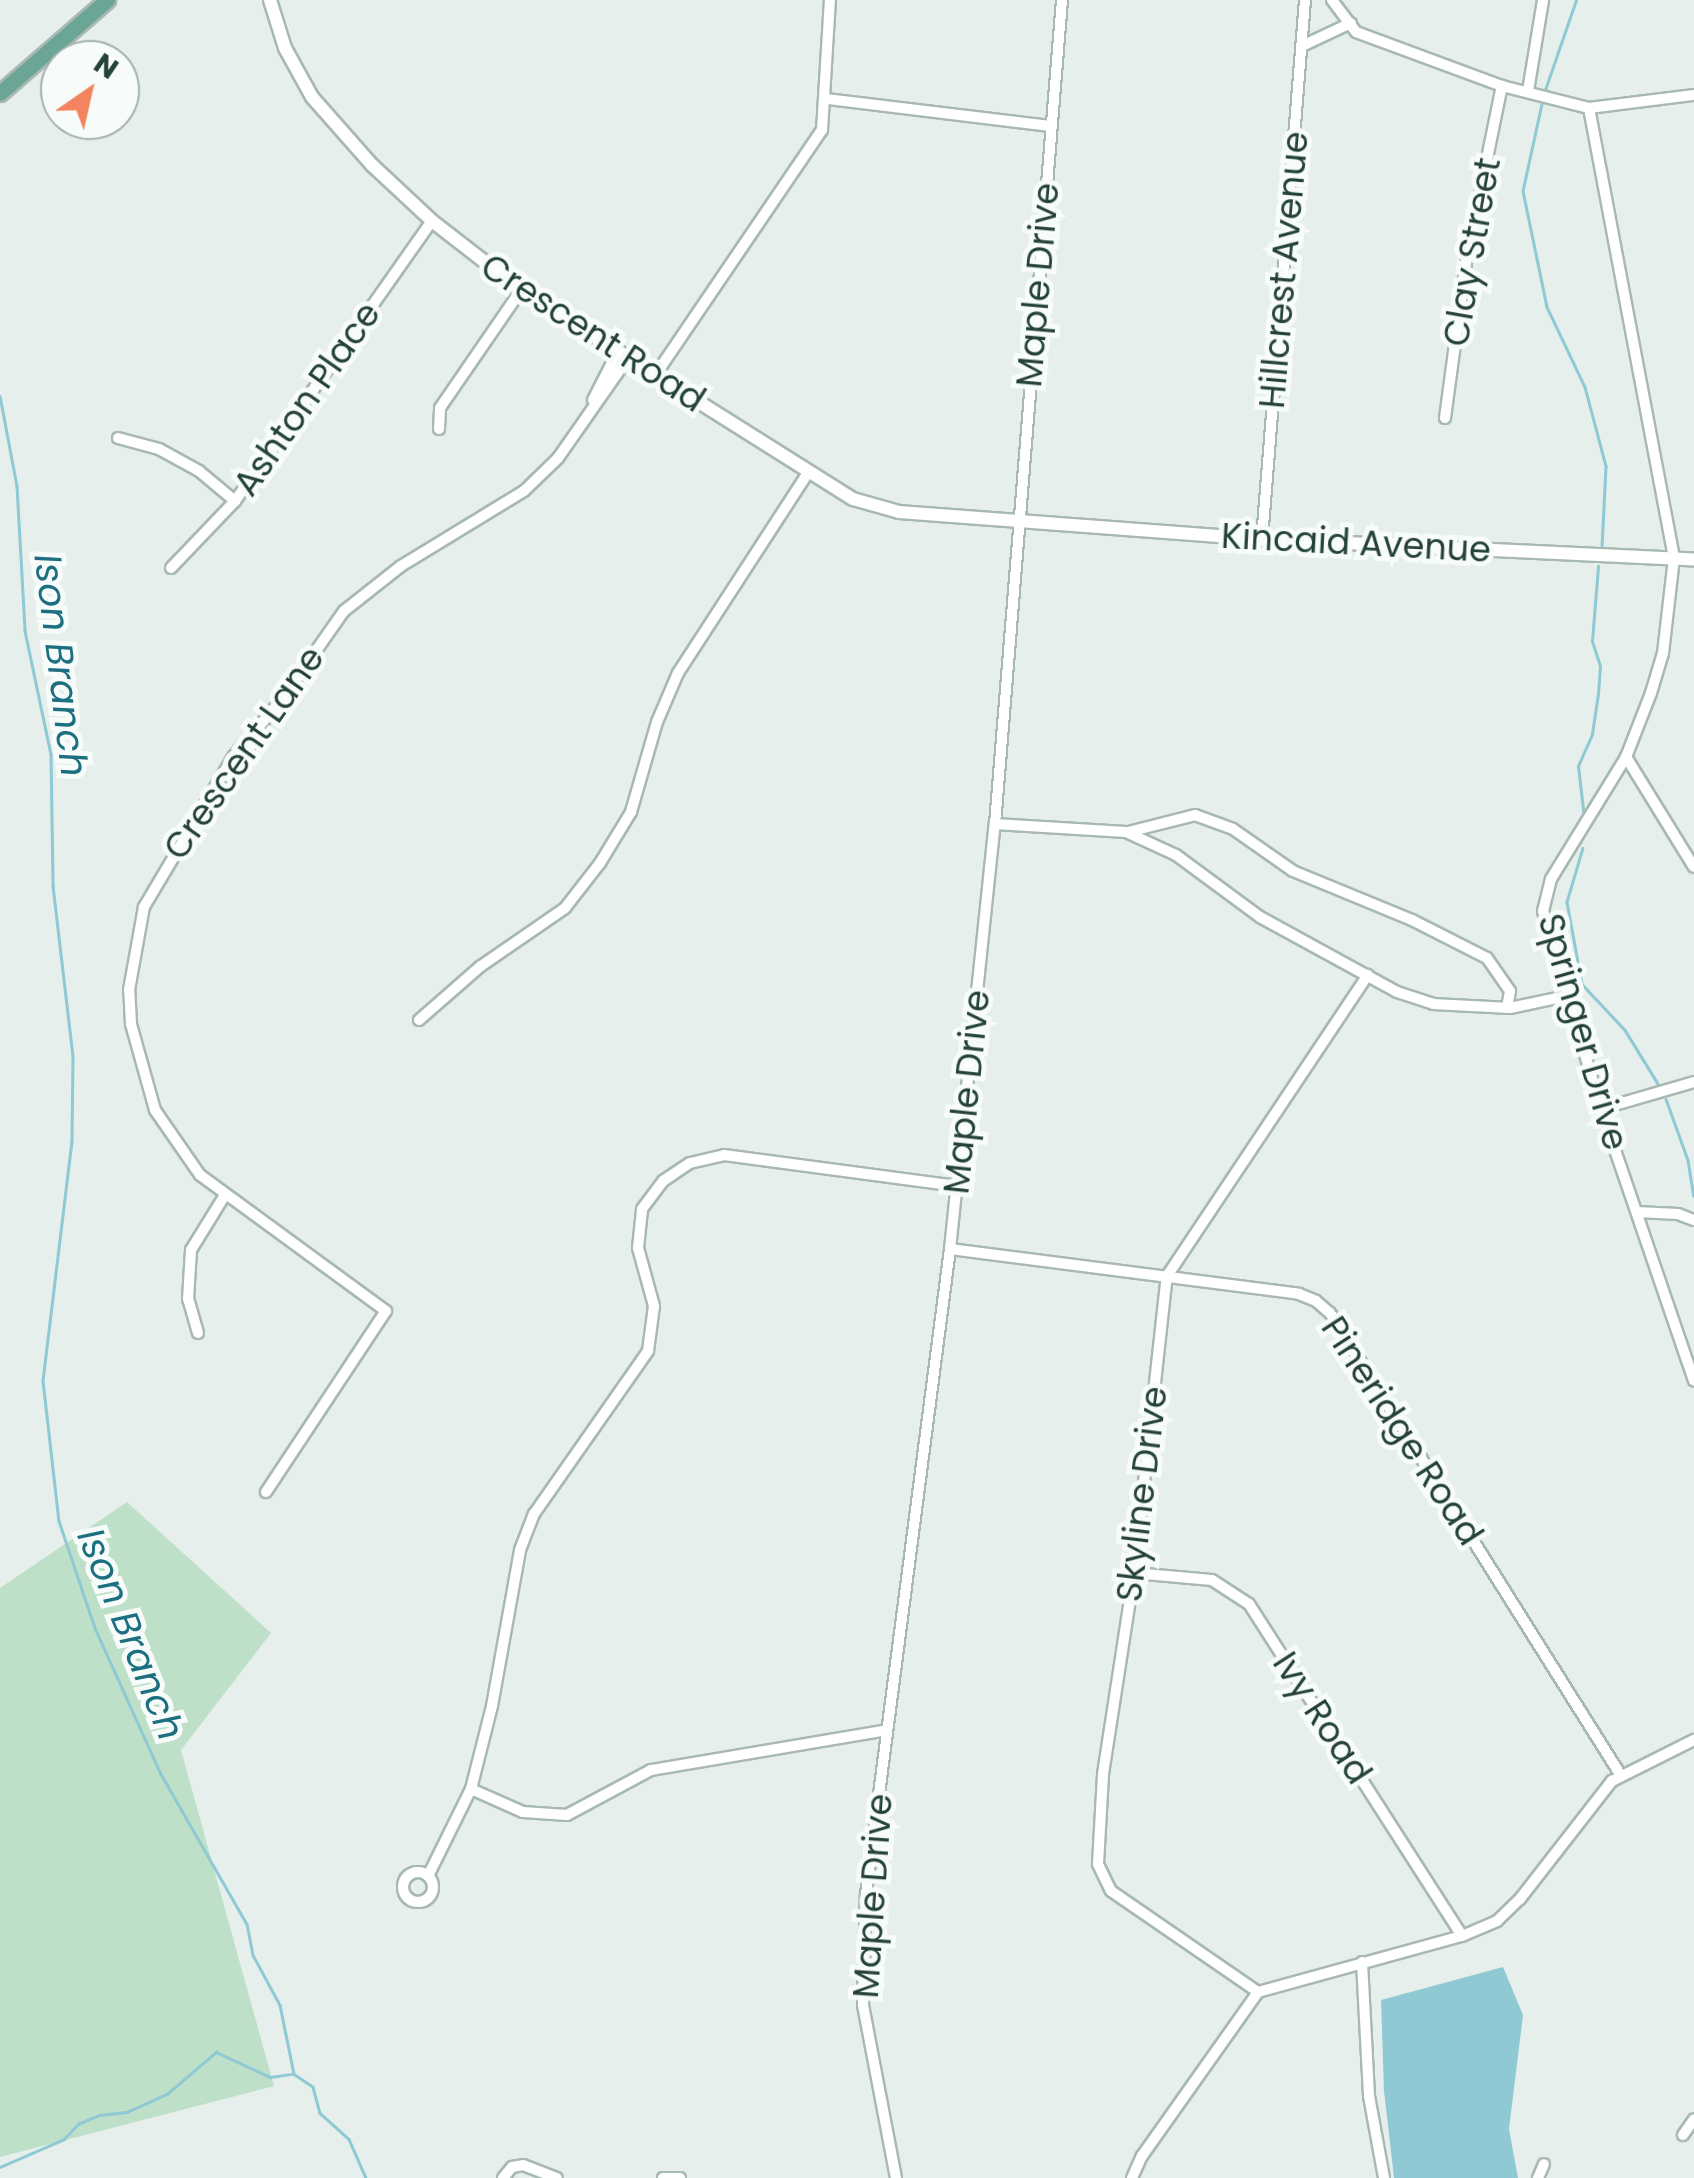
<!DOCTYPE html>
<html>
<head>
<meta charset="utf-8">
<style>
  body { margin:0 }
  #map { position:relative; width:1694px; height:2178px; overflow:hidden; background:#e6efeb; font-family:Poppins,sans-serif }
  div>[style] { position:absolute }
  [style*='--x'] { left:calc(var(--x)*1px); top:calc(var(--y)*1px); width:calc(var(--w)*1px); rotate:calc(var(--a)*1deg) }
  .green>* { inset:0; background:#bfe0c8 }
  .water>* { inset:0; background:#8ec9d4 }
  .stream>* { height:2.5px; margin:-1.25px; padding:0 1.25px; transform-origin:1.25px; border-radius:1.25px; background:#8ec9d4 }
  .roads { filter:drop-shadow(2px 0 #a8b8b2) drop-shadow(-2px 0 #a8b8b2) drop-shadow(0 2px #a8b8b2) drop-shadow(0 -2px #a8b8b2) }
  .minor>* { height:10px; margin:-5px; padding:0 5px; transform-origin:5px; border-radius:5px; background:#fff }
  .minor>.ring { margin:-5px; padding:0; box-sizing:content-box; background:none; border:10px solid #fff; border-radius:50% }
  .tertiary>* { height:12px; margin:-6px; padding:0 6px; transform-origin:6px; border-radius:6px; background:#fff }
  .primary>* { height:15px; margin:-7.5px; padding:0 7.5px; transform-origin:7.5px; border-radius:7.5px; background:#6aa596 }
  span { translate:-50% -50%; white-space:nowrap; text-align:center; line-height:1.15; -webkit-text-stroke:10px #f7fbf9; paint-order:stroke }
  .street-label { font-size:35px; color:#24423a }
  .water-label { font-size:38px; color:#1c6f80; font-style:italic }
  .north { position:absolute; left:40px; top:40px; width:100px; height:100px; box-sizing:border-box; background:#f7fbf9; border:2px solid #a3b1ad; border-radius:50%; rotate:34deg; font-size:28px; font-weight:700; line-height:40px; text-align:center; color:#24423a }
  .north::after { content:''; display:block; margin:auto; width:35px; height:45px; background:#f4845f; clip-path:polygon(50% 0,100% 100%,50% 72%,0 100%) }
</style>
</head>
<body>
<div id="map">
  <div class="green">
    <div style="clip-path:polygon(127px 1502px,271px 1633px,181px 1750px,274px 2086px,0 2157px,0 1588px)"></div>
  </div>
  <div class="water">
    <div style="clip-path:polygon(1503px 1967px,1523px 2015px,1509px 2129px,1518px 2178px,1394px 2178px,1384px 2091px,1381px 2000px)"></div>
  </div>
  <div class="stream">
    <div style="--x:1544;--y:93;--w:98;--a:-71"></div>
    <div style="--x:1542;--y:104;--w:89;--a:102.3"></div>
    <div style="--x:1523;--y:191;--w:118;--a:78.3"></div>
    <div style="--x:1547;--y:307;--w:89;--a:64.6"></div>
    <div style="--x:1585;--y:387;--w:82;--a:75.1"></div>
    <div style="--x:1606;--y:466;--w:83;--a:92.8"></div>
    <div style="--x:0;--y:396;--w:92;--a:79.3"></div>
    <div style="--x:17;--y:486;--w:145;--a:86.8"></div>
    <div style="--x:25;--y:631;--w:126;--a:78.1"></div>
    <div style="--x:51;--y:754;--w:132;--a:89.1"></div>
    <div style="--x:53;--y:886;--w:172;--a:83.3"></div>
    <div style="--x:73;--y:1057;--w:84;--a:90.7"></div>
    <div style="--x:72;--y:1141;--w:242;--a:96.9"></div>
    <div style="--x:43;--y:1381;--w:141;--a:83.5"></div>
    <div style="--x:59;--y:1521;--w:113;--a:71.4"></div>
    <div style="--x:95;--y:1628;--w:160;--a:65.7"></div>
    <div style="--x:161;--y:1774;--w:173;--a:60.2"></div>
    <div style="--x:247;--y:1924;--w:32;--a:79"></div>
    <div style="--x:253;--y:1955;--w:57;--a:61.6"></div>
    <div style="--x:280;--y:2005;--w:70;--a:78.5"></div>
    <div style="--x:294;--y:2074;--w:23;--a:34"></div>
    <div style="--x:313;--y:2087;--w:27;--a:75"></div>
    <div style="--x:320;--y:2113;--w:39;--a:42"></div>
    <div style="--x:349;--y:2139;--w:43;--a:66.4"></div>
    <div style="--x:1584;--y:818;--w:52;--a:-96.6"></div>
    <div style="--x:1578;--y:766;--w:35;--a:-66"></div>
    <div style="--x:1592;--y:734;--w:40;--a:-81.5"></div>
    <div style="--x:1598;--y:694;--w:28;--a:-86"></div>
    <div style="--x:1600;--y:666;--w:26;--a:-108"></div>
    <div style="--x:1592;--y:641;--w:75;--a:-85.4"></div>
    <div style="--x:1583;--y:848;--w:56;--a:106.5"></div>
    <div style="--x:1567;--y:902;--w:83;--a:79.6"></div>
    <div style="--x:1582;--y:984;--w:63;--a:46.9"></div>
    <div style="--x:1625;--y:1030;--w:67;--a:58.4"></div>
    <div style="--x:1666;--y:1099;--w:65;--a:70.2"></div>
    <div style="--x:1688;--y:1160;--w:36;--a:81"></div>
    <div style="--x:0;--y:2167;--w:70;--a:-23.6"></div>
    <div style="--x:64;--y:2139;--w:21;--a:-47"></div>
    <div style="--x:78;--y:2124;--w:23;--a:-23"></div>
    <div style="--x:99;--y:2115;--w:28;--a:-6"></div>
    <div style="--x:127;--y:2112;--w:44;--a:-24.2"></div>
    <div style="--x:167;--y:2094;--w:65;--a:-40.6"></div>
    <div style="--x:216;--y:2052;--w:60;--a:24.8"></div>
    <div style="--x:270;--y:2077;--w:22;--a:-8"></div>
  </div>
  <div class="roads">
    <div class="minor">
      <div style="--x:1332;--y:0;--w:40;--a:53"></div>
      <div style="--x:1356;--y:32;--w:156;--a:20.3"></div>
      <div style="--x:1502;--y:86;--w:90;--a:14.2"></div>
      <div style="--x:1589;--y:108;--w:106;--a:-7.1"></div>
      <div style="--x:1302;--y:46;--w:54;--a:-25.1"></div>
      <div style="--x:1528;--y:91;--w:92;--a:-80.6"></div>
      <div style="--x:827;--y:99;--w:226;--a:6.9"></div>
      <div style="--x:1589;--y:108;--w:458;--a:79.3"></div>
      <div style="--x:1674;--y:558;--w:96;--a:96.6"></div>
      <div style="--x:1663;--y:653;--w:42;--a:106.7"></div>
      <div style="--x:1651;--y:693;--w:69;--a:111.3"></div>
      <div style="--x:1626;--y:757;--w:143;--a:121.6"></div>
      <div style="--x:1551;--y:879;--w:33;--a:104"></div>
      <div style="--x:1543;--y:911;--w:206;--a:73.7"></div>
      <div style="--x:1601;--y:1109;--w:287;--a:71.1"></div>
      <div style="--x:656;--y:374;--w:295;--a:-55.8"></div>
      <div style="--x:822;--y:130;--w:130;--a:-86.5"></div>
      <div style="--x:593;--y:400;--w:55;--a:-63"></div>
      <div style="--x:1445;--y:418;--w:163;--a:-82.3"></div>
      <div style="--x:1467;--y:256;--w:174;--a:-78.4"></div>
      <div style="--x:439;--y:429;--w:21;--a:-87"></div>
      <div style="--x:440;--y:408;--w:143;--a:-55.5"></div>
      <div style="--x:118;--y:438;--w:42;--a:15"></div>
      <div style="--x:159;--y:449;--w:46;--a:28.8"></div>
      <div style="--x:199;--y:471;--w:47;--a:39.8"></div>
      <div style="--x:1262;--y:539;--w:541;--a:-85.44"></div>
      <div style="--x:171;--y:568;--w:93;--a:-46.3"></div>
      <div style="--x:235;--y:501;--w:342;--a:-54.9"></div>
      <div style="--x:1626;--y:757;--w:129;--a:58.3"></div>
      <div style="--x:225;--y:775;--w:23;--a:-34"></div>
      <div style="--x:244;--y:762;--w:28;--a:-71"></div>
      <div style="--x:995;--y:824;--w:131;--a:3.5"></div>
      <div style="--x:1126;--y:832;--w:55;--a:24.7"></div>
      <div style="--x:1176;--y:855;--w:104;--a:36.4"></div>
      <div style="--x:1260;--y:917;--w:156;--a:28.7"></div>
      <div style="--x:1397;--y:992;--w:38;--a:18"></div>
      <div style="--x:1433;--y:1004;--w:77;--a:3"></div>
      <div style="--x:1510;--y:1008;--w:57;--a:-12.1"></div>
      <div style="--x:1128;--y:832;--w:69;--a:-14.2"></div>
      <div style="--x:1195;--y:815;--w:40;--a:20.2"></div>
      <div style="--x:1233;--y:829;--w:73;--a:35"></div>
      <div style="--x:1293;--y:871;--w:129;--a:22.4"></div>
      <div style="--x:1412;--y:920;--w:84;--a:26.9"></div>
      <div style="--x:1487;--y:958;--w:40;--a:55.1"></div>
      <div style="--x:1510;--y:991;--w:17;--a:100"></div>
      <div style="--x:419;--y:1020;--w:82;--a:-41.1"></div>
      <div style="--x:481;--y:966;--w:102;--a:-34.6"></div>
      <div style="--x:565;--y:908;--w:57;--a:-52.1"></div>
      <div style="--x:600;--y:863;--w:60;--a:-58.7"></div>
      <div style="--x:631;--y:812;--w:94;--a:-73.9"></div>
      <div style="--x:657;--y:722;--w:53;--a:-66.8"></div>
      <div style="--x:678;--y:673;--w:237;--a:-57"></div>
      <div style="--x:1601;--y:1109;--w:97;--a:-16.2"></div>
      <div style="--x:1637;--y:1212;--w:41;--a:2.8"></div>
      <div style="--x:1678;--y:1214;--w:17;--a:21"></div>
      <div style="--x:950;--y:1249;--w:352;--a:7.3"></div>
      <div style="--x:1299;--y:1294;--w:18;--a:22"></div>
      <div style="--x:1316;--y:1301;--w:18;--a:41"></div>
      <div style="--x:1330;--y:1313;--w:545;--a:57.83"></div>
      <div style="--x:198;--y:1333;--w:35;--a:-106"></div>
      <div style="--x:188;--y:1299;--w:49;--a:-86.5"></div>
      <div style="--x:191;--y:1250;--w:65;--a:-58.3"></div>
      <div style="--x:266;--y:1492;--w:217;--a:-56.5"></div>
      <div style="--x:386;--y:1311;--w:230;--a:-143.8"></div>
      <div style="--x:200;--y:1175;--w:79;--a:-124.7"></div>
      <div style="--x:155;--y:1110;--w:89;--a:-105.6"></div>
      <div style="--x:131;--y:1024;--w:34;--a:-93"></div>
      <div style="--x:129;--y:990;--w:84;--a:-79.8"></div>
      <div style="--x:144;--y:907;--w:174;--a:-59.3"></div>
      <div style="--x:233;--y:757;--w:77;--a:-49.7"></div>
      <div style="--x:283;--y:698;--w:106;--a:-55"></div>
      <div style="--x:344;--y:611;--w:73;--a:-38.3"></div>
      <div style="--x:401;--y:566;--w:144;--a:-31.4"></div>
      <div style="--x:524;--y:491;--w:47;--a:-44.1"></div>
      <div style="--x:558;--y:458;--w:122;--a:-55"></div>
      <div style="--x:1134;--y:1573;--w:78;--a:5.1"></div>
      <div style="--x:1212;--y:1580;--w:44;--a:33"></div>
      <div style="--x:1249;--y:1604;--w:394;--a:57.3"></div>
      <div style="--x:471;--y:1789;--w:57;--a:23.9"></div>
      <div style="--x:523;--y:1812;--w:44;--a:3.9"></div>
      <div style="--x:567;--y:1815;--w:95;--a:-28.2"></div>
      <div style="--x:651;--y:1770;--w:239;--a:-9.6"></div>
      <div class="ring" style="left:403px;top:1872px;width:20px;height:20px"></div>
      <div style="--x:428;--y:1876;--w:97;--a:-63.7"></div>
      <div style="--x:471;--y:1789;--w:86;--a:-75.8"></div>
      <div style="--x:492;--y:1706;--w:158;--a:-79.8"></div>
      <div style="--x:520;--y:1550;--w:39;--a:-69"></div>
      <div style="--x:534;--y:1514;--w:199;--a:-55"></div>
      <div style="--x:648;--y:1351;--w:45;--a:-82.4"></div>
      <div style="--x:654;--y:1306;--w:60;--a:-105.4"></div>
      <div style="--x:638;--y:1248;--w:39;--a:-84"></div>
      <div style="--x:642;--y:1209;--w:35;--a:-53"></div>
      <div style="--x:663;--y:1181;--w:32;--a:-34"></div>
      <div style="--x:690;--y:1163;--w:35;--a:-13"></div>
      <div style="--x:724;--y:1155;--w:235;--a:7.6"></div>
      <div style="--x:1362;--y:1962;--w:134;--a:87"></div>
      <div style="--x:1369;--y:2096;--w:83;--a:79.6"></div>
      <div style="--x:1258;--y:1992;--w:178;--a:-145.5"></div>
      <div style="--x:1111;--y:1891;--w:30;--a:-116"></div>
      <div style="--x:1098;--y:1864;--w:90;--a:-86.8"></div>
      <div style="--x:1103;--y:1774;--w:203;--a:-81.2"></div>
      <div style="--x:1134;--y:1573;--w:299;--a:-83.7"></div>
      <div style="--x:1167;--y:1276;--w:362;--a:-56.3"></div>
      <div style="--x:1258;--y:1992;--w:212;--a:-15.4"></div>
      <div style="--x:1462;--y:1936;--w:38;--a:-23"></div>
      <div style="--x:1497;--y:1921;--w:32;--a:-44"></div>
      <div style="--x:1520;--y:1899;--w:150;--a:-52.1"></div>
      <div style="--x:1612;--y:1781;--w:92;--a:-26.6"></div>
      <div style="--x:1683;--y:2135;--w:19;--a:-55"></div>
      <div style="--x:503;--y:2178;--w:14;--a:-51"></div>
      <div style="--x:512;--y:2167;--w:11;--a:-10"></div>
      <div style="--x:523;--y:2165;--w:36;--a:21"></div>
      <div style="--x:663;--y:2178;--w:17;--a:0"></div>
      <div style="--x:896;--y:2178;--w:176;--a:-100.8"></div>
      <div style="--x:863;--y:2005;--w:111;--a:-88.5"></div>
      <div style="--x:866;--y:1894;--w:650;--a:-82.58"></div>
      <div style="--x:950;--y:1249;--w:427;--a:-84"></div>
      <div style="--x:995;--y:824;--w:827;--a:-85.35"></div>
      <div style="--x:1132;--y:2178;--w:24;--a:-66"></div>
      <div style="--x:1142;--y:2156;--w:201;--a:-54.7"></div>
      <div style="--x:1538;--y:2178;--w:15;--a:-67"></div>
    </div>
    <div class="tertiary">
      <div style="--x:270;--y:0;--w:50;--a:72.6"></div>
      <div style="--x:285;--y:48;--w:56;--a:61.1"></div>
      <div style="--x:312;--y:97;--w:91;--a:48.6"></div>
      <div style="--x:372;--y:165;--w:82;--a:43"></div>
      <div style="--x:432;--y:221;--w:113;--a:37.8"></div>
      <div style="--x:521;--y:290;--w:392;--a:32.2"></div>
      <div style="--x:853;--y:499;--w:48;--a:15.8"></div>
      <div style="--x:899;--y:512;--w:364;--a:4.3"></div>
      <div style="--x:1262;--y:539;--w:432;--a:2.7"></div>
    </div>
    <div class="primary">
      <div style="--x:0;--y:93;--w:142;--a:-41"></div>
    </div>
  </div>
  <div class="street-label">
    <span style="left:1472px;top:252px;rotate:-80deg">Clay Street</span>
    <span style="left:1284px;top:270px;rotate:-85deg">Hillcrest Avenue</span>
    <span style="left:1038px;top:285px;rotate:-85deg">Maple Drive</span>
    <span style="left:593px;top:333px;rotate:33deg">Crescent Road</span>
    <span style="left:307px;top:399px;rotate:-55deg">Ashton Place</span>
    <span style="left:1356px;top:543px;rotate:3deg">Kincaid Avenue</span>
    <span style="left:244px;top:753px;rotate:-55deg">Crescent Lane</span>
    <span style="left:1583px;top:1032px;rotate:74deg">Springer Drive</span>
    <span style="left:967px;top:1092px;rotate:-84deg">Maple Drive</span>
    <span style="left:1402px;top:1431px;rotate:57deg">Pineridge Road</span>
    <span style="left:1142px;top:1494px;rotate:-83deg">Skyline Drive</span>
    <span style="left:1322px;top:1718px;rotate:57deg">Ivy Road</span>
    <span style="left:873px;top:1896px;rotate:-86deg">Maple Drive</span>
  </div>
  <div class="water-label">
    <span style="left:61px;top:665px;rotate:83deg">Ison Branch</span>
    <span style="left:131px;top:1634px;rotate:68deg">Ison Branch</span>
  </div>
  <div class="north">N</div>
</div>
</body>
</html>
